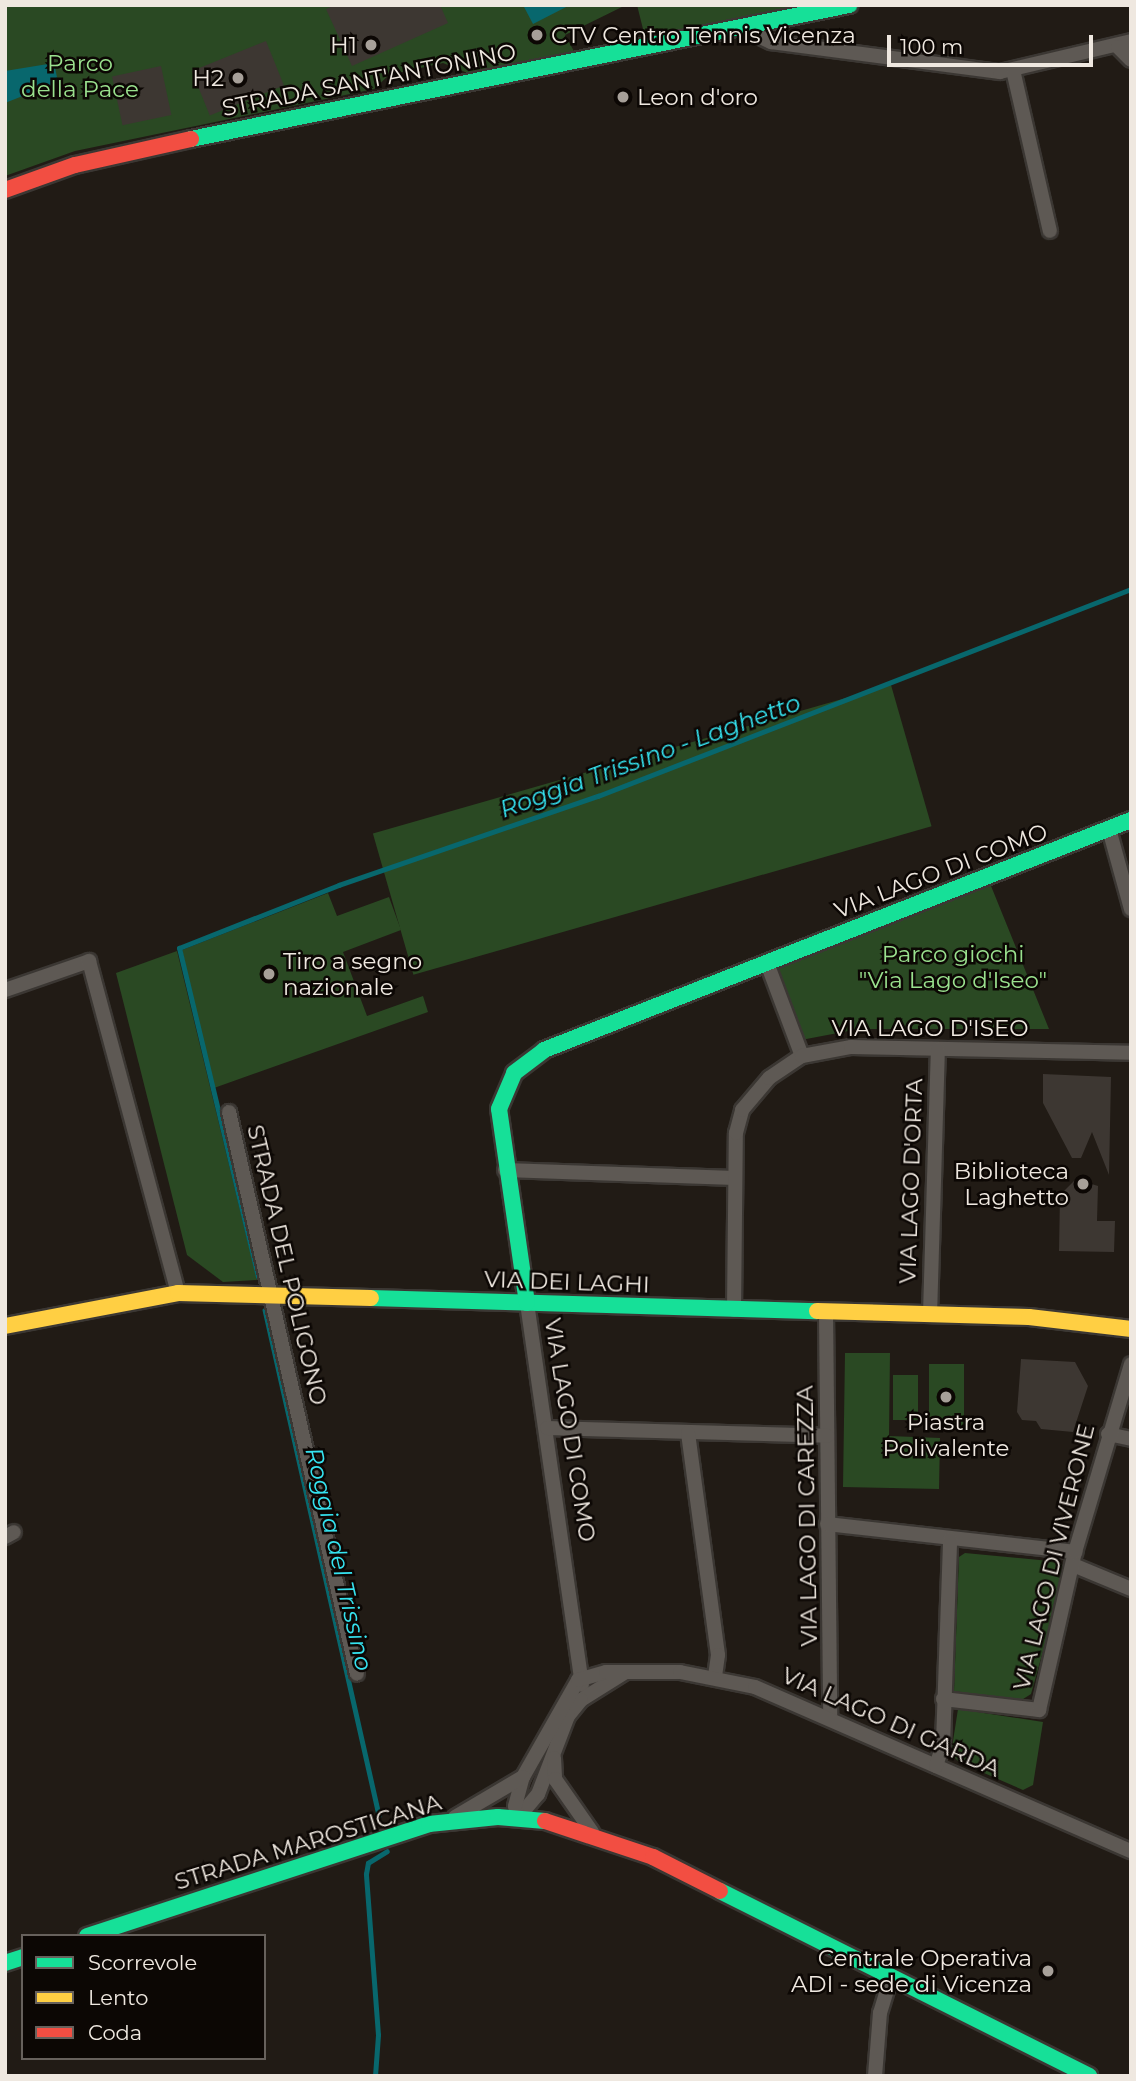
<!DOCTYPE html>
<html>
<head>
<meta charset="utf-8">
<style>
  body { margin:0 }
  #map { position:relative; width:1136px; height:2081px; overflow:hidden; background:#211b15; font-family:Montserrat,sans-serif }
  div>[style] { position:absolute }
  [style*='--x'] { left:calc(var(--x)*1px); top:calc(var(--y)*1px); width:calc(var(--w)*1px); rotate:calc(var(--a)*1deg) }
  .green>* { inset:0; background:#2a4923; transform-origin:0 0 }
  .water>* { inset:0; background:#08676d }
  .stream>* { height:4.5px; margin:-2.25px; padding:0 2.25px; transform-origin:2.25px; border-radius:2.25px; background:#08676d }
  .building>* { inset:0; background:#3d3732; transform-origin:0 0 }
  .roads { filter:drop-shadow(2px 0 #3b3733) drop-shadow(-2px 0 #3b3733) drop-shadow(0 2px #3b3733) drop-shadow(0 -2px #3b3733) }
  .street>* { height:14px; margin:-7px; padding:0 7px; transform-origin:7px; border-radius:7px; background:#5e5954 }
  .fast>* { height:16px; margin:-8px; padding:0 8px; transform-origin:8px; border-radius:8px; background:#16e098 }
  .slow>* { height:16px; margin:-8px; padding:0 8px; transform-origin:8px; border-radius:8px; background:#ffcf43 }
  .jam>* { height:16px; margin:-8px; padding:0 8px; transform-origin:8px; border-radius:8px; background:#f24e42 }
  .dots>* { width:19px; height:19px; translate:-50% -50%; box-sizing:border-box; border:4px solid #0c0704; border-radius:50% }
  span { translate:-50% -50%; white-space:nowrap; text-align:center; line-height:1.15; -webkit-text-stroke:5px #0c0704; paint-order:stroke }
  .poi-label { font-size:23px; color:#efe8e0 }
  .left { translate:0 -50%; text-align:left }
  .right { translate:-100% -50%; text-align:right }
  .park-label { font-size:23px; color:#9ae18e }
  .street-label { font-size:23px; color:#efe8e0 }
  .water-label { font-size:24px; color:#35e3f0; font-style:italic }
  .frame { position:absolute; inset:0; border:7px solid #efe8e0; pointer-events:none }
  .legend { position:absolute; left:21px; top:1934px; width:245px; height:126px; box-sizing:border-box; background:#0c0704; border:2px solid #67615c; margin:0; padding:9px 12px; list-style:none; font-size:21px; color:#efe8e0 }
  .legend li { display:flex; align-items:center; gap:14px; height:35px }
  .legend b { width:35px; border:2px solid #67615c }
  .scale { position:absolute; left:887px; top:35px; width:206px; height:32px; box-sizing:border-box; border:4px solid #efe8e0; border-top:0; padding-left:9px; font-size:21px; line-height:24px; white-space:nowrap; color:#efe8e0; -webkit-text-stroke:5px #0c0704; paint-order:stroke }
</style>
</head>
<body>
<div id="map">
  <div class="green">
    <div style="clip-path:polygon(5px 5px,626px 5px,565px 35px,575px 53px,470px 74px,443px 63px,389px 75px,374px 89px,75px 151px,5px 176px)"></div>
    <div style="clip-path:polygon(637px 5px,804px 5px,646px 41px)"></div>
    <div style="left:891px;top:685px;width:147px;height:539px;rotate:74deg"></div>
    <div style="clip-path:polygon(989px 881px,1049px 1029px,859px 1029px,801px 1040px,778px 969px)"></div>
    <div style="clip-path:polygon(328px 893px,337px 916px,389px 897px,401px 930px,343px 952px,367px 1016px,423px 996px,428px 1012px,214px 1088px,182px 950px)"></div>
    <div style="clip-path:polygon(177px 951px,257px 1280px,223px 1282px,187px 1255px,116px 973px)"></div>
    <div style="clip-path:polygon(845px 1353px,890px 1353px,889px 1436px,940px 1438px,939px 1489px,843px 1487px)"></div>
    <div style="left:929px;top:1364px;width:35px;height:66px"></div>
    <div style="left:893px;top:1375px;width:25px;height:45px"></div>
    <div style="clip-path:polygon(965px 1553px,1060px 1562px,1066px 1569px,1031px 1694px,1020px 1701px,954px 1691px,959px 1557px)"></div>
    <div style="clip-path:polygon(958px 1709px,1043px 1722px,1033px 1785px,1023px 1790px,959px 1762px,951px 1754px)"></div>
  </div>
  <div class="water">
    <div style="clip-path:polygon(523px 5px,570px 5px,533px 24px)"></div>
    <div style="clip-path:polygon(54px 63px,58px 82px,5px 103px,5px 71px)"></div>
  </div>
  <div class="stream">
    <div style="--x:258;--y:1277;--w:338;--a:-103.5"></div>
    <div style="--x:179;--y:948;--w:172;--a:-21.5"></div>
    <div style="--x:339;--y:885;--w:274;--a:-19"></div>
    <div style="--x:598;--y:796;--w:572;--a:-21.22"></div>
    <div style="--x:265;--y:1310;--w:518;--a:77.28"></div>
    <div style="--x:375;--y:2076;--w:41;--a:-85.8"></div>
    <div style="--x:378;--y:2035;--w:161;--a:-94.3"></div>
    <div style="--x:366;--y:1874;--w:11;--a:-80"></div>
    <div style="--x:368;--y:1863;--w:22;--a:-32"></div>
  </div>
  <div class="building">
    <div style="clip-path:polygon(335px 5px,440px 5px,448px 23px,352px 66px,326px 9px)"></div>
    <div style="left:266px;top:41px;width:48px;height:80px;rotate:68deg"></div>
    <div style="left:161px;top:66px;width:50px;height:50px;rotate:78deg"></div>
    <div style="clip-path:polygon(1043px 1074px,1111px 1077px,1109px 1175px,1092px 1132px,1081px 1158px,1072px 1158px,1043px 1103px)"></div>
    <div style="clip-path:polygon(1076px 1179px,1098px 1186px,1097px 1221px,1115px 1221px,1114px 1252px,1059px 1251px,1060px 1195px)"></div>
    <div style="clip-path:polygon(1021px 1359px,1075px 1362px,1088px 1386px,1073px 1432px,1041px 1429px,1036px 1421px,1022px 1420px,1017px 1412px)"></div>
  </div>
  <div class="roads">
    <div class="street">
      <div style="--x:746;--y:30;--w:28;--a:26"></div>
      <div style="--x:771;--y:42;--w:231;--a:7.5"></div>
      <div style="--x:1000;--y:72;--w:135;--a:-13.3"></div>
      <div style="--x:1118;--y:47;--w:18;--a:45"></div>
      <div style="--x:1013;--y:70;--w:165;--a:77.1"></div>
      <div style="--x:1109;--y:829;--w:83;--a:74.6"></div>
      <div style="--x:767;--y:963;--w:99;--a:69.4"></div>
      <div style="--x:5;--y:990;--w:89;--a:-19"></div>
      <div style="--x:89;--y:961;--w:344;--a:75"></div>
      <div style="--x:229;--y:1112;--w:576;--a:77.17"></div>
      <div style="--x:505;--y:1170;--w:230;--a:2"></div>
      <div style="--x:527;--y:1303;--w:386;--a:81.8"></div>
      <div style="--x:734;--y:1310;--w:177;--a:-89.4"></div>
      <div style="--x:736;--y:1133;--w:24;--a:-75"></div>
      <div style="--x:742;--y:1110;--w:42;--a:-49.8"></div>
      <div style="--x:769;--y:1078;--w:40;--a:-34"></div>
      <div style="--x:802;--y:1056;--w:50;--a:-10.4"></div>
      <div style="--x:851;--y:1047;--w:280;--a:1.2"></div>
      <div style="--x:826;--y:1312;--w:407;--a:89.4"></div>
      <div style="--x:930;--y:1315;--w:266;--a:-88.3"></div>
      <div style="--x:547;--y:1428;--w:280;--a:1.6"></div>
      <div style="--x:688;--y:1433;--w:224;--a:82.3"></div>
      <div style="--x:718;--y:1655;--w:21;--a:98"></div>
      <div style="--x:1108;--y:1434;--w:24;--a:12"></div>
      <div style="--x:827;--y:1524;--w:250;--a:6.4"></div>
      <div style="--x:5;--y:1537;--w:10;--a:-29"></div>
      <div style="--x:1073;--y:1565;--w:63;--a:22.5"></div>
      <div style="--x:624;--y:1673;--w:51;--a:147.9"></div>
      <div style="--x:581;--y:1700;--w:21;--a:129"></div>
      <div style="--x:568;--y:1716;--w:84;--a:111"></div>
      <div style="--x:538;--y:1794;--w:31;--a:130"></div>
      <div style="--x:518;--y:1818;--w:12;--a:-104"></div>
      <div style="--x:515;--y:1806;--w:30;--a:-75"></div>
      <div style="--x:523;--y:1777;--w:112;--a:-60.4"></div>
      <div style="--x:578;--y:1680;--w:29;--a:-16"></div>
      <div style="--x:606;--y:1672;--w:74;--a:0"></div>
      <div style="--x:680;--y:1672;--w:76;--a:11.3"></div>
      <div style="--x:755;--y:1687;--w:410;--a:23.6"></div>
      <div style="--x:943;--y:1699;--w:97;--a:6.5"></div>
      <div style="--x:1039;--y:1710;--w:162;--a:-77.2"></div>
      <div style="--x:1075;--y:1552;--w:196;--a:-73.4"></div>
      <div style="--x:554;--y:1758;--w:21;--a:87"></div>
      <div style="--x:555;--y:1779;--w:65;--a:55.1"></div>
      <div style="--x:936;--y:1766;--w:23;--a:-72"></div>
      <div style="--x:943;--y:1744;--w:205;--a:-88"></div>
      <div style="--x:455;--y:1817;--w:79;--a:-30.5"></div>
      <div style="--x:875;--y:2076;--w:63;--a:-85.5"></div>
      <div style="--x:880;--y:2013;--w:39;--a:-73"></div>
    </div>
    <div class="fast">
      <div style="--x:191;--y:139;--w:672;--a:-11.51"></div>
      <div style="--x:371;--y:1298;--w:446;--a:1.7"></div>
      <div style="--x:527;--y:1303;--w:196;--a:-98.2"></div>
      <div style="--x:499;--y:1109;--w:39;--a:-67"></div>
      <div style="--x:514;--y:1073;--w:38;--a:-37"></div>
      <div style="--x:544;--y:1050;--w:630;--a:-21.4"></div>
      <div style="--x:720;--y:1891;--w:413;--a:26.6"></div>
      <div style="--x:87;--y:1936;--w:360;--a:-18.1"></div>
      <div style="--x:429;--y:1824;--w:69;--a:-5.8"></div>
      <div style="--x:498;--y:1817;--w:47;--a:4.9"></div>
      <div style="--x:5;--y:1963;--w:19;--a:-18"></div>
    </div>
    <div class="slow">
      <div style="--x:817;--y:1311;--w:212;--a:1.6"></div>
      <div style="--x:1029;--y:1317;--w:103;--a:6.7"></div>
      <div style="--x:5;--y:1326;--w:176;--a:-10.8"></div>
      <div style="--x:178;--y:1293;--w:193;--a:1.5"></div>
    </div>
    <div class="jam">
      <div style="--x:5;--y:190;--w:74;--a:-19.7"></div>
      <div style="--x:75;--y:165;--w:119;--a:-12.6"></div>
      <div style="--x:545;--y:1821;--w:114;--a:18.4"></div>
      <div style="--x:653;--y:1857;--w:75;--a:26.9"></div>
    </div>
  </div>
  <div class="dots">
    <div style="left:537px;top:35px;background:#a7a099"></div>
    <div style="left:371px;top:45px;background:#a7a099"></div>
    <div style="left:238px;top:78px;background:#a7a099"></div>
    <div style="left:623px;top:97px;background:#a7a099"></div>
    <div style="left:269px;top:974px;background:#a7a099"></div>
    <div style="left:1083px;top:1184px;background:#a7a099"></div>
    <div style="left:946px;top:1397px;background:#a7a099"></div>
    <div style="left:1048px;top:1971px;background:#a7a099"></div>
  </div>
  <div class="poi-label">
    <span class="left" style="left:551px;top:35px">CTV Centro Tennis Vicenza</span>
    <span class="right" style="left:357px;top:45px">H1</span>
    <span class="right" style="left:224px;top:78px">H2</span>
    <span class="left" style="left:637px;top:97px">Leon d'oro</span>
    <span class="left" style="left:283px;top:974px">Tiro a segno<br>nazionale</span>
    <span class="right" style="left:1069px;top:1184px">Biblioteca<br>Laghetto</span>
    <span style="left:946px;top:1435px">Piastra<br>Polivalente</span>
    <span class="right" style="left:1032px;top:1971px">Centrale Operativa<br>ADI - sede di Vicenza</span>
  </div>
  <div class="park-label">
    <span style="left:80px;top:76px">Parco<br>della Pace</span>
    <span style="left:953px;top:967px">Parco giochi<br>"Via Lago d'Iseo"</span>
  </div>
  <div class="street-label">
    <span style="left:369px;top:80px;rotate:-11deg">STRADA SANT'ANTONINO</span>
    <span style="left:941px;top:871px;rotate:-21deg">VIA LAGO DI COMO</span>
    <span style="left:930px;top:1028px">VIA LAGO D'ISEO</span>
    <span style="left:911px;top:1181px;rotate:-88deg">VIA LAGO D'ORTA</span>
    <span style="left:287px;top:1265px;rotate:77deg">STRADA DEL POLIGONO</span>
    <span style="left:567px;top:1282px;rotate:2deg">VIA DEI LAGHI</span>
    <span style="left:570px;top:1430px;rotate:81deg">VIA LAGO DI COMO</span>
    <span style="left:807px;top:1516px;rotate:-91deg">VIA LAGO DI CAREZZA</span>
    <span style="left:1054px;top:1557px;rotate:-76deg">VIA LAGO DI VIVERONE</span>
    <span style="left:891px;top:1722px;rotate:24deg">VIA LAGO DI GARDA</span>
    <span style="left:308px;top:1842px;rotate:-17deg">STRADA MAROSTICANA</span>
  </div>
  <div class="water-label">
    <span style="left:650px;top:756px;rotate:-20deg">Roggia Trissino - Laghetto</span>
    <span style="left:339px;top:1559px;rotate:77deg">Roggia del Trissino</span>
  </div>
  <div class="frame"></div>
  <ul class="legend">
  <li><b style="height:9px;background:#16e098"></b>Scorrevole</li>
  <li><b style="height:9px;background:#ffcf43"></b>Lento</li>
  <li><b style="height:9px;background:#f24e42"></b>Coda</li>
  </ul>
  <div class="scale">100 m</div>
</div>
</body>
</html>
